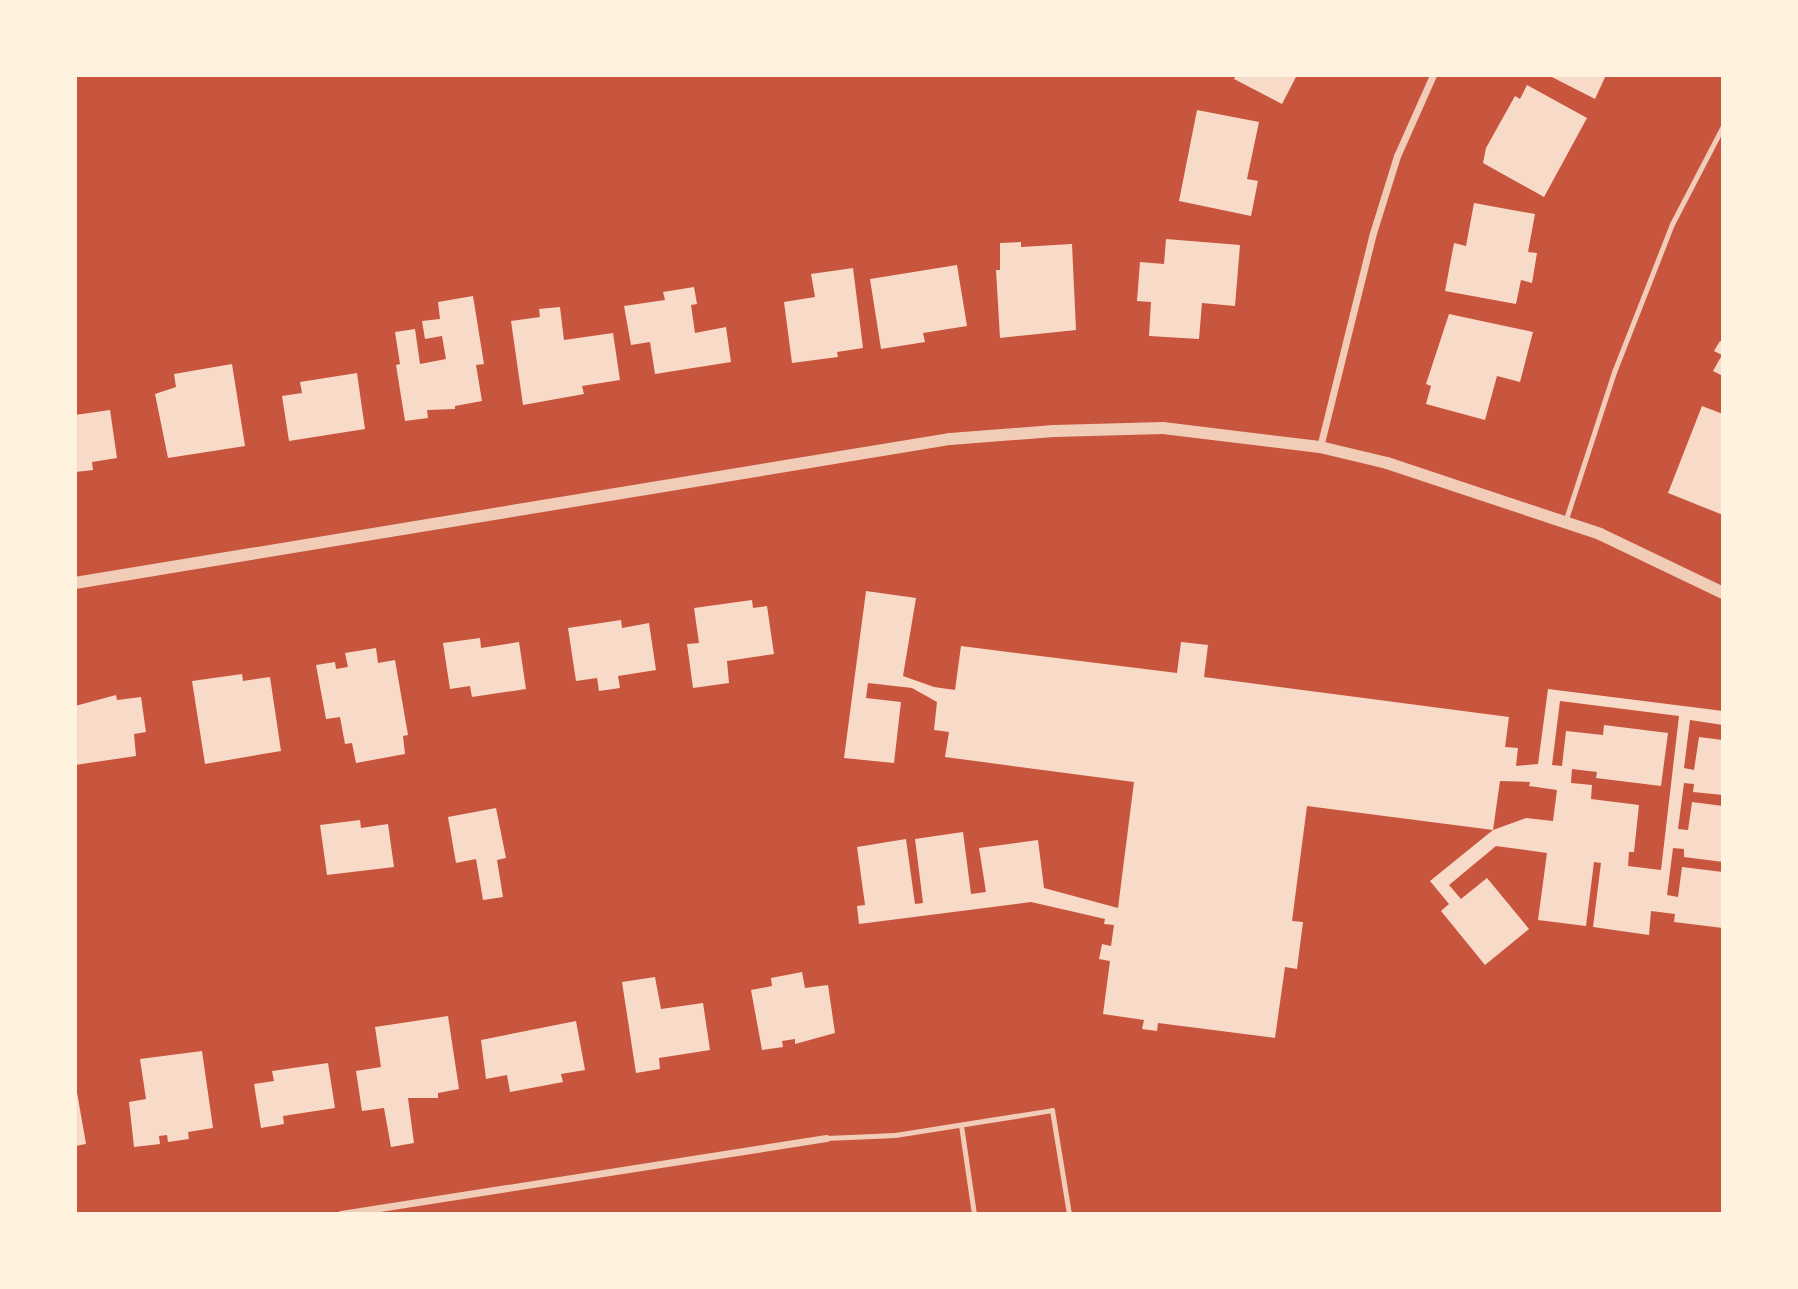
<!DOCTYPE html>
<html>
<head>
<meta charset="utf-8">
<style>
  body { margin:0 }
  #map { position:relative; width:1798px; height:1289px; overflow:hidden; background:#c8553d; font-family:"Exo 2",sans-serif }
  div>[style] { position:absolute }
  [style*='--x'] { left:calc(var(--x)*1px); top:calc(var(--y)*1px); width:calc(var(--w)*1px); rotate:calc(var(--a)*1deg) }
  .building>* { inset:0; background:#f7dbc8 }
  .service>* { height:5px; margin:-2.5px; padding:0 2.5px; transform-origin:2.5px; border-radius:2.5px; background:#f1ccb7 }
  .minor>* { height:7px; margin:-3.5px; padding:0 3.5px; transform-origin:3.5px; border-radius:3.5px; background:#f1ccb7 }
  .tertiary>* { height:12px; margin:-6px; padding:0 6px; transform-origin:6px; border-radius:6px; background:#f1ccb7 }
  span { translate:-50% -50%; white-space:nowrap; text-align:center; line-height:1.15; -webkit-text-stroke:6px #fff3e0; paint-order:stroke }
  .frame { position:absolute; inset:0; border:77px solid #fff3e0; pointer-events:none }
</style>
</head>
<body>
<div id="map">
  <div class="building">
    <div style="clip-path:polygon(1236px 75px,1297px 75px,1282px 104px,1234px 79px)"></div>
    <div style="clip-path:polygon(1548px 75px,1606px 75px,1595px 99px)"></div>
    <div style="clip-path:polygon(1527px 85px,1587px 118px,1544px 197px,1483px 163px,1486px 148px,1515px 96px,1520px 99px)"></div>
    <div style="clip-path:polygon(1197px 110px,1259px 122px,1247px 179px,1258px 181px,1251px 216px,1179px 201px)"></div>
    <div style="clip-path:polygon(1474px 203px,1535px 214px,1528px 252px,1537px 253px,1532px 283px,1521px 280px,1516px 304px,1445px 291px,1454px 243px,1466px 246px)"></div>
    <div style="clip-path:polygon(1166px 239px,1240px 245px,1235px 306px,1202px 303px,1199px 339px,1149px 336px,1151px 302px,1137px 301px,1140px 262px,1164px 264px)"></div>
    <div style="clip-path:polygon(1021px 242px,1021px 247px,1072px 244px,1076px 330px,1000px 338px,996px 270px,1000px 270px,1000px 243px)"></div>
    <div style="clip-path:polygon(957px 265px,967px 326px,923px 333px,925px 342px,881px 349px,870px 279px)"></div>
    <div style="clip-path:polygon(853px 268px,863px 348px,837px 352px,838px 357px,792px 363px,784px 302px,815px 297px,811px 274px)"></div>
    <div style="clip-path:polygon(694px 287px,697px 304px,691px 305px,695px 333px,726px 327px,731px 362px,655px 374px,650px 342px,631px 345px,624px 306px,665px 300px,663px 292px)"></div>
    <div style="clip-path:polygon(473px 296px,484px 364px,476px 365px,482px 401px,455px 406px,455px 409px,427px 410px,428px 418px,405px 421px,396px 365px,400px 364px,395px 332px,415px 329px,420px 364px,446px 359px,442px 336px,425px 339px,422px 321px,440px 319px,438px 302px)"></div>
    <div style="clip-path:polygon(560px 307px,564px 340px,613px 333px,620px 380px,582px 386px,584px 394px,523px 405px,511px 321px,540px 317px,539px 309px)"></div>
    <div style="clip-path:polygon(1449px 314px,1533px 332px,1520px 382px,1497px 376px,1485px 420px,1426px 404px,1431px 386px,1426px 384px)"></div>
    <div style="clip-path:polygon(1720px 341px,1723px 342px,1723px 376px,1713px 371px,1722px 355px,1714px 351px)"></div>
    <div style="clip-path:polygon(232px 364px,245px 446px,168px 458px,155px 394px,176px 387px,174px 374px)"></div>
    <div style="clip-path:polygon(357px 373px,365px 429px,289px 441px,282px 396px,302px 393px,300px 382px)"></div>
    <div style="clip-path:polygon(1702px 406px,1723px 414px,1723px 515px,1668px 493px)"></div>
    <div style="clip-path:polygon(110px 410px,117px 458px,92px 462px,93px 470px,75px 472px,75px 415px)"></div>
    <div style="clip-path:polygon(evenodd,866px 591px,916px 598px,903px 676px,934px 687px,955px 690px,961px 646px,1177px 673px,1181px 642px,1208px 645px,1204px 677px,1509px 717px,1505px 747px,1518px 748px,1516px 766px,1538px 764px,1548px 689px,1723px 711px,1723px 725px,1690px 720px,1684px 768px,1694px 770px,1699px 737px,1723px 740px,1723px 795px,1693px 792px,1694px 784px,1684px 783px,1678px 829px,1688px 830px,1692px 802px,1723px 806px,1723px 862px,1684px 857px,1684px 849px,1673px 848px,1667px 895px,1678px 897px,1682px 867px,1723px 872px,1723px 928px,1674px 922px,1675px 914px,1651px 911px,1649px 935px,1593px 927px,1601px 863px,1594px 862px,1586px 926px,1538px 920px,1547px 853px,1496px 846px,1449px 885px,1461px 899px,1487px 878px,1529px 929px,1485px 965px,1441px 911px,1449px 904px,1430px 881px,1493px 830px,1307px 806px,1292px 921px,1303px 922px,1297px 969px,1285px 967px,1275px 1038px,1158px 1023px,1157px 1031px,1142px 1029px,1144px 1020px,1103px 1014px,1110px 961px,1099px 959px,1102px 944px,1111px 946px,1114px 925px,1104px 924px,1105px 919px,1031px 902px,859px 924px,857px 906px,865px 905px,857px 847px,906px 839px,915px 904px,923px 903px,915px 839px,963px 832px,971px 894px,986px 892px,979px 848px,1038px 840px,1044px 888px,1118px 908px,1134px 782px,945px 757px,949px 732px,934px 730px,937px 702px,912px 688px,868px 683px,866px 698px,901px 702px,894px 763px,844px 758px,866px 591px,1560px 701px,1679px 716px,1661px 870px,1628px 866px,1629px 852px,1634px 852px,1639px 805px,1591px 799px,1592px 785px,1571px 783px,1572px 769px,1597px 772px,1596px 778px,1661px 786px,1668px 733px,1604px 725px,1603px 735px,1566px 731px,1562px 766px,1552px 765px,1560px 701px,866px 591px,1500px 781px,1530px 782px,1529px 786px,1557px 790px,1553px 821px,1526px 818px,1493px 830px,1500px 781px)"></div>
    <div style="clip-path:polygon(752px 600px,753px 608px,767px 606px,774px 654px,727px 661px,729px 683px,693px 688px,687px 644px,699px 643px,694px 608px)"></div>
    <div style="clip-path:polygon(621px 620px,622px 628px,649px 623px,656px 670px,618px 676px,620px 688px,599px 691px,597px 678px,576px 681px,568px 628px)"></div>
    <div style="clip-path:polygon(480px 638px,481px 648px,519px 642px,526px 689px,472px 697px,470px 686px,450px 689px,443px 643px)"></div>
    <div style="clip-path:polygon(376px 648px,378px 663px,395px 660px,408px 735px,403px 736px,405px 754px,356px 763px,352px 743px,345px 744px,340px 717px,326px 719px,316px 665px,335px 662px,336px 669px,348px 667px,345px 653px)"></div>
    <div style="clip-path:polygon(242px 674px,243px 681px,270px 677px,281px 751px,205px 764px,192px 681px)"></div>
    <div style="clip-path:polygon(116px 695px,117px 700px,141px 697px,146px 732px,134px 734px,136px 756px,75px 765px,75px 706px)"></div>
    <div style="clip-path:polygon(496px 808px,506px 858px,497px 860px,503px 897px,483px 900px,476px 859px,456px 863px,448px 817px)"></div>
    <div style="clip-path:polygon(360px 820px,361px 828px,388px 824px,394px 867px,327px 875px,320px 825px)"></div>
    <div style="clip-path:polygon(802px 972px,805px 988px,828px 985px,835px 1033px,795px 1044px,795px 1039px,782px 1041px,783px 1047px,762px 1050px,751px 990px,772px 986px,771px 978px)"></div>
    <div style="clip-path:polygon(655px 977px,661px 1009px,703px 1003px,710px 1050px,659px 1058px,660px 1069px,636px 1073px,622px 982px)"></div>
    <div style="clip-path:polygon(448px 1016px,459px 1089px,438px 1093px,438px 1098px,408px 1098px,414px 1143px,391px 1147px,384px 1108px,362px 1111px,356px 1071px,381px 1067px,375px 1027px)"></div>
    <div style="clip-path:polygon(576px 1021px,585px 1070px,561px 1074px,563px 1082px,510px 1092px,507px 1075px,486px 1079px,481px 1040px)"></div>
    <div style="clip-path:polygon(202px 1051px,213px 1128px,188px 1132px,189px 1139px,168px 1142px,167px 1135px,159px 1136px,160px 1144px,134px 1147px,129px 1102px,146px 1099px,140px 1059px)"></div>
    <div style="clip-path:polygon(328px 1063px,335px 1108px,283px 1116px,284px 1124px,261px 1128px,254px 1084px,274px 1081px,272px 1071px)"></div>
    <div style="clip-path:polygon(75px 1081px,86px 1144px,75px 1146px)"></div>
  </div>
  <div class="service">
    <div style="--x:1565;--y:522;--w:158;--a:-71.9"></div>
    <div style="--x:1614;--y:372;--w:159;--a:-68.6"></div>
    <div style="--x:1672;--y:224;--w:110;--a:-62.5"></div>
    <div style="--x:961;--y:1125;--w:90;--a:81.7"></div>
    <div style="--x:826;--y:1138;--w:69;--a:-2.5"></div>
    <div style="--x:895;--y:1135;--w:159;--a:-9"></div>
    <div style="--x:1052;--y:1110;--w:105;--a:80.7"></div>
  </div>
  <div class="minor">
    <div style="--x:1320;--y:447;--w:220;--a:-76.1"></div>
    <div style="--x:1373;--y:233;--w:81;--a:-72.7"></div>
    <div style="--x:1397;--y:156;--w:89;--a:-66"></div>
    <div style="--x:341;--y:1214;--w:491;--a:-8.9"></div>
  </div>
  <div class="tertiary">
    <div style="--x:75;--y:583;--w:887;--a:-9.35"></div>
    <div style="--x:950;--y:439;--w:104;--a:-4.4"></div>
    <div style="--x:1054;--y:431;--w:109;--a:-1.6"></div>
    <div style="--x:1163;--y:428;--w:158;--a:6.9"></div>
    <div style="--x:1320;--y:447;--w:69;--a:13.4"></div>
    <div style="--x:1387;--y:463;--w:225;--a:18.4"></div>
    <div style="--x:1600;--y:534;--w:136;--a:25.6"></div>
  </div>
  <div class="frame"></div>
</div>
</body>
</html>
